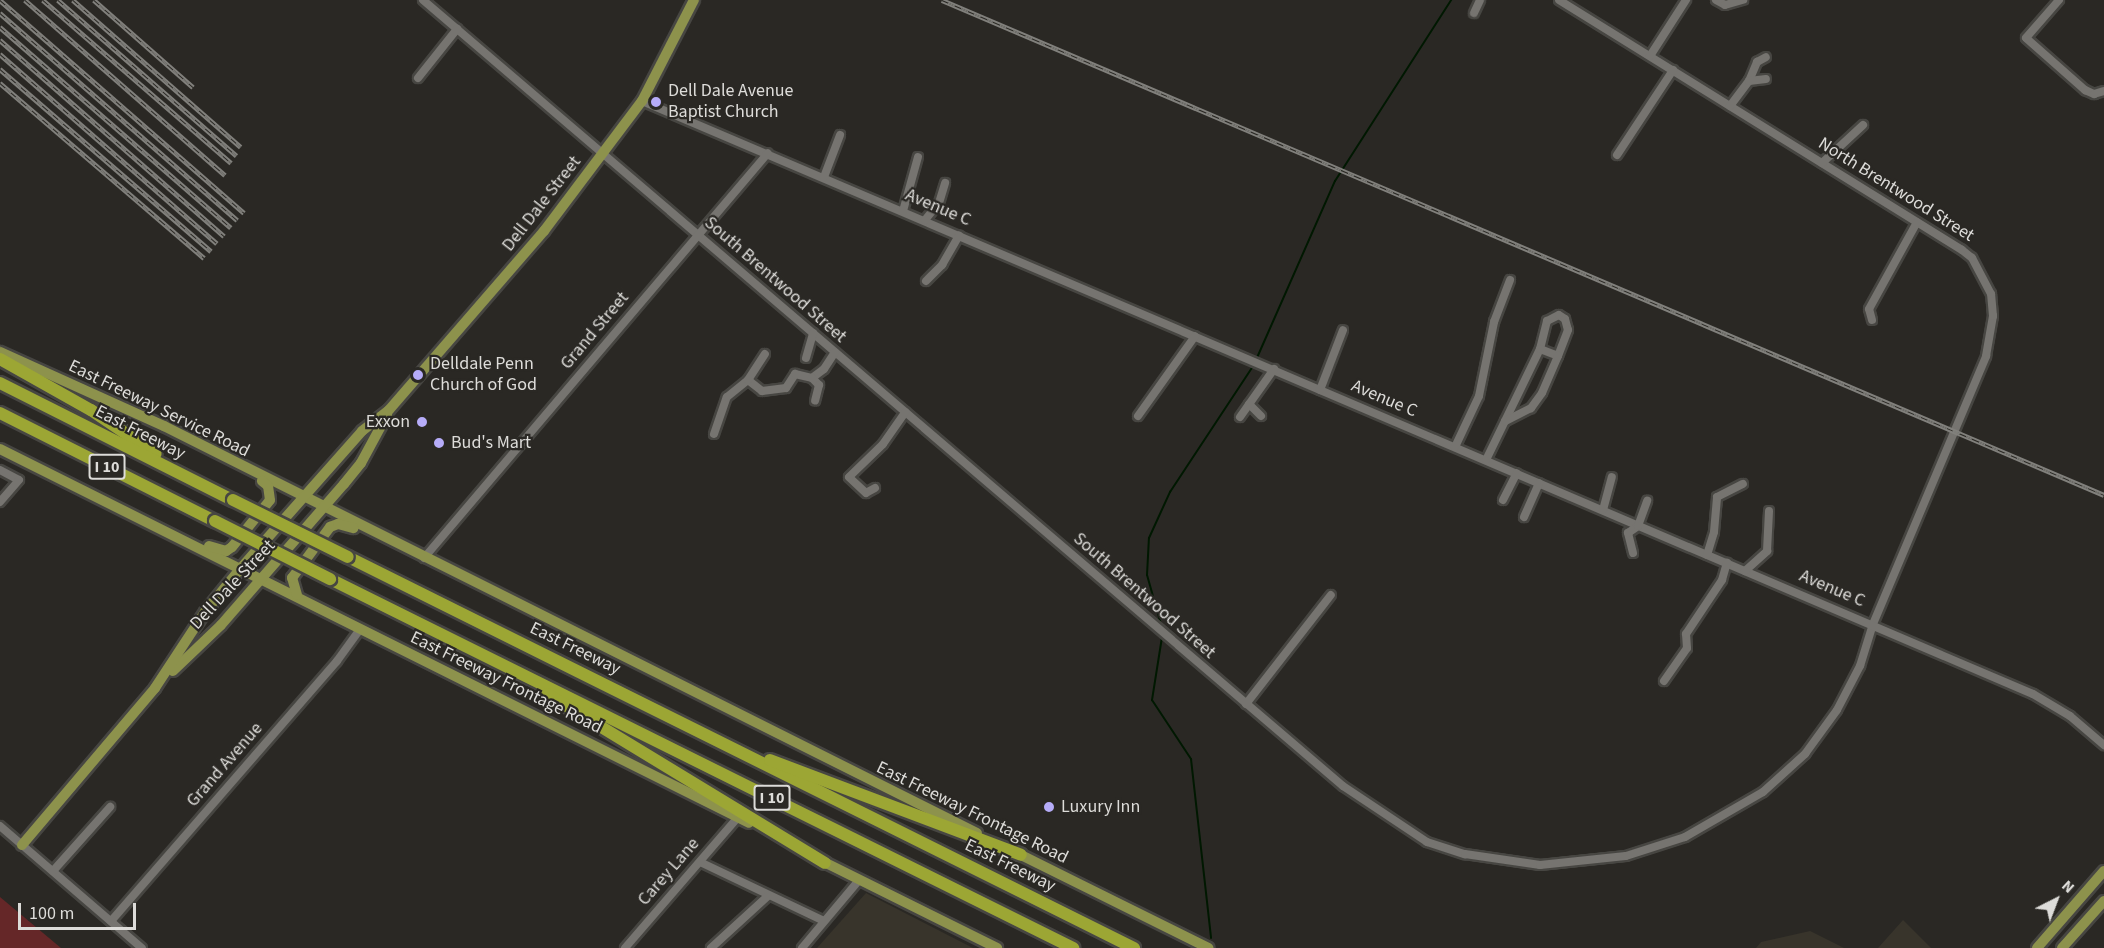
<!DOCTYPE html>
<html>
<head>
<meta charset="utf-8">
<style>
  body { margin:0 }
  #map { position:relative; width:2104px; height:948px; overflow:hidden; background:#2a2824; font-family:"Source Sans 3",sans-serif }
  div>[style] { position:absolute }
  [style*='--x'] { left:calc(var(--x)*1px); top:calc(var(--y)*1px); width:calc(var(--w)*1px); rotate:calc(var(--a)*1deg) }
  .built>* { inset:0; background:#38342b }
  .green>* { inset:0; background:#652728 }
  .stream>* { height:2px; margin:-1px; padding:0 1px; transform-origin:1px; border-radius:1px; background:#001801 }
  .roads { filter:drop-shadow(2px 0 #474642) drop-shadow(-2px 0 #474642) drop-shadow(0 2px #474642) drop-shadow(0 -2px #474642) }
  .minor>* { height:8px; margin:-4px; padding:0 4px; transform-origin:4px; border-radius:4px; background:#767470 }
  .major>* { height:10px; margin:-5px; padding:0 5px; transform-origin:5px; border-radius:5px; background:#8d924c }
  .highway>* { height:12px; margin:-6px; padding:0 6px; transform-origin:6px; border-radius:6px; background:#9ca634 }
  .rail>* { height:4.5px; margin-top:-2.25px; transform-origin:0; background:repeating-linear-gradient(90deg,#2a2824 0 7px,#81807c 0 14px); box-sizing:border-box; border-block:2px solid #81807c }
  .bridges { filter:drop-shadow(2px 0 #474642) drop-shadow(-2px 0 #474642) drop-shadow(0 2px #474642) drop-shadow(0 -2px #474642) }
  .highway-bridge>* { height:12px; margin:-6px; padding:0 6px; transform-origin:6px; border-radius:6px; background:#9ca634 }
  .dots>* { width:16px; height:16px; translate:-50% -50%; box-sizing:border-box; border:3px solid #2a2824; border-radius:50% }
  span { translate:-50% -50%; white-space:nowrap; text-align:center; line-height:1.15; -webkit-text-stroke:4.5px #2a2824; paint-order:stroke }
  .shield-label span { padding:2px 4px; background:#2a2824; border:2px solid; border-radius:4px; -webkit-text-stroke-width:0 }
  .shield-label { font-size:16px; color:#dddcd9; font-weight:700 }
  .poi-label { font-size:18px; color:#dddcd9 }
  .left { translate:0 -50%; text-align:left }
  .right { translate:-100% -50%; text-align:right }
  .street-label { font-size:18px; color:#dddcd9 }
  .north { position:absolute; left:2026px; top:870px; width:60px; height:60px; -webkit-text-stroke:4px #2a2824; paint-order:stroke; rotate:42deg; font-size:16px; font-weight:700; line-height:24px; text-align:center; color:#dddcd9 }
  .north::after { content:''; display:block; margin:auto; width:21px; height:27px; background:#dddcd9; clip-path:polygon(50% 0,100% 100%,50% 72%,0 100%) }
  .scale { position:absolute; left:18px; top:903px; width:118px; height:27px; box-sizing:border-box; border:3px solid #dddcd9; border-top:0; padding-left:8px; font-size:18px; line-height:21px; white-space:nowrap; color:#dddcd9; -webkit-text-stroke:4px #2a2824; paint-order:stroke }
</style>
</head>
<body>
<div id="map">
  <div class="built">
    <div style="clip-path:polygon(866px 893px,973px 948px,817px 948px)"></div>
    <div style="clip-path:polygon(1903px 920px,1931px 948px,1932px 948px,1878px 948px)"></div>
    <div style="clip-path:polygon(1810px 931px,1844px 948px,1756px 948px,1761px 942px)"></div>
  </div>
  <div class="green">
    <div style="clip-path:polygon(0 897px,61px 948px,0 948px)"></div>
  </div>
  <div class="stream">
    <div style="--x:1256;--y:360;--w:196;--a:-66.2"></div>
    <div style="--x:1335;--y:181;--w:215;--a:-57.3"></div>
    <div style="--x:1162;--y:628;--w:55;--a:-105.8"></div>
    <div style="--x:1147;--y:575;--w:37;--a:-87"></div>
    <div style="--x:1149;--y:538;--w:51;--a:-65.5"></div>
    <div style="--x:1170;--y:492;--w:151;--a:-56.6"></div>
    <div style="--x:1162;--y:637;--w:64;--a:99"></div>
    <div style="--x:1152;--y:700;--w:71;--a:56.5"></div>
    <div style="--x:1191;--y:759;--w:180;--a:83.6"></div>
  </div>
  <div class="roads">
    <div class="minor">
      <div style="--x:423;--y:0;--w:1210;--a:40.51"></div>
      <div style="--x:1343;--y:786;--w:101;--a:33.7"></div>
      <div style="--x:1427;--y:842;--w:40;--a:18"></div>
      <div style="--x:1465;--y:854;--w:76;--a:8.3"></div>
      <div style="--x:1540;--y:865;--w:86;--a:-6"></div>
      <div style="--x:1626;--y:856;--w:62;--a:-17.9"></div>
      <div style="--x:1685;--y:837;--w:90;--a:-30"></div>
      <div style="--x:1763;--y:792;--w:57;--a:-42.1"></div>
      <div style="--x:1805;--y:754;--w:54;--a:-54"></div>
      <div style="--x:1837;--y:710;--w:50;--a:-62.4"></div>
      <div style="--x:1860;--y:666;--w:44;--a:-72.8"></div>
      <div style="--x:1873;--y:624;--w:291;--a:-67.1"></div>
      <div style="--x:1986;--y:356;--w:41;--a:-80.1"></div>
      <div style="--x:1993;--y:316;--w:22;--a:-95"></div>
      <div style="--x:1991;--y:294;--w:41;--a:-117.8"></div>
      <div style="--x:1972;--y:258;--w:13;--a:-141"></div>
      <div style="--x:1962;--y:250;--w:474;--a:-148.2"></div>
      <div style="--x:1716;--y:0;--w:10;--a:29"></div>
      <div style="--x:1725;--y:5;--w:19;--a:-16"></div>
      <div style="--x:2059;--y:0;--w:50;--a:131"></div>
      <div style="--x:2026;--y:38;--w:79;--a:41.4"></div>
      <div style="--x:2085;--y:90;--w:10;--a:24"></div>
      <div style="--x:2094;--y:94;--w:10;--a:-17"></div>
      <div style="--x:1474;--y:13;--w:14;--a:-65"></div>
      <div style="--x:1650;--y:56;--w:67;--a:-57.3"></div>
      <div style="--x:418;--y:78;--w:63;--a:-51.5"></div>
      <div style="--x:1749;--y:81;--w:21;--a:-67"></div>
      <div style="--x:1757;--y:62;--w:10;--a:-29"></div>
      <div style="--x:642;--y:101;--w:1512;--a:23.09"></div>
      <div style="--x:2033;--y:694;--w:43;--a:30.7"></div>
      <div style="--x:2070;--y:716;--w:45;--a:40.5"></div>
      <div style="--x:1730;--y:106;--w:31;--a:-53"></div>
      <div style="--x:1749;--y:81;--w:17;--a:-7"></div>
      <div style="--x:1617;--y:155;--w:102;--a:-56.6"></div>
      <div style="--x:1822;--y:163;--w:56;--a:-42.8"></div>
      <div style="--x:824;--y:177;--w:45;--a:-69.1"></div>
      <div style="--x:903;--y:211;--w:56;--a:-74.5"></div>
      <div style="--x:925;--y:220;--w:22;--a:-51"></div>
      <div style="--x:939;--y:203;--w:21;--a:-73"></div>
      <div style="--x:926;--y:281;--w:23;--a:-45"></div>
      <div style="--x:942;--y:265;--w:34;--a:-60"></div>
      <div style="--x:1872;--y:320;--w:11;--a:-105"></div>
      <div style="--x:1869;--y:309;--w:99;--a:-61.1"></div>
      <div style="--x:1540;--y:349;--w:29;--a:-76"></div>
      <div style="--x:1547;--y:321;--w:13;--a:-27"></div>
      <div style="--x:1559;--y:315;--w:7;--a:34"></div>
      <div style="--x:1565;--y:319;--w:11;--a:75"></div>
      <div style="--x:1568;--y:330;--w:28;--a:111"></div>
      <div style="--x:806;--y:358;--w:26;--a:-74"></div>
      <div style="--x:812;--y:378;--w:15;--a:-37"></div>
      <div style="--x:824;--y:369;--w:20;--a:-57"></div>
      <div style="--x:748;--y:380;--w:18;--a:38"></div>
      <div style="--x:762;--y:391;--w:24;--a:-7"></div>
      <div style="--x:786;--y:388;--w:17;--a:-57"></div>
      <div style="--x:795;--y:374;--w:17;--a:13"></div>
      <div style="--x:812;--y:378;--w:10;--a:45"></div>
      <div style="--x:819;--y:385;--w:16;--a:104"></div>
      <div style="--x:1320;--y:390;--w:64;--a:-69"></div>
      <div style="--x:1249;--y:404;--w:17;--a:45"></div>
      <div style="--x:1138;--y:416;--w:98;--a:-54.5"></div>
      <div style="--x:1240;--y:417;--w:59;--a:-54.7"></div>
      <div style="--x:714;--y:434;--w:39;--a:-71"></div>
      <div style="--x:727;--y:397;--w:27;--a:-39"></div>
      <div style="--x:748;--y:380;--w:31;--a:-57"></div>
      <div style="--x:1455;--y:447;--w:56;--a:-64.8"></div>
      <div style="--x:1479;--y:396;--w:76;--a:-78.5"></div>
      <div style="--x:1494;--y:322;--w:45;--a:-69.1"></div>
      <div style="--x:1486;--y:460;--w:43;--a:-64"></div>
      <div style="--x:1505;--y:421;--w:80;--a:-64.1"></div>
      <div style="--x:1540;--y:349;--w:19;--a:21"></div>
      <div style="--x:1558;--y:356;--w:40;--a:113.4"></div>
      <div style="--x:1542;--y:393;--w:19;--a:126"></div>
      <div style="--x:1531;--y:408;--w:29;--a:153"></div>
      <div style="--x:0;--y:470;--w:21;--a:28"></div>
      <div style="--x:19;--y:480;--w:29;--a:131"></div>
      <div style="--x:875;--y:488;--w:10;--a:151"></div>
      <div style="--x:866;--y:493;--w:23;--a:-137"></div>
      <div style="--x:849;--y:477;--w:47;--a:-44.1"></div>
      <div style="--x:883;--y:444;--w:39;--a:-55"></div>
      <div style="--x:1503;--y:500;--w:30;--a:-63"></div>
      <div style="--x:1603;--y:510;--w:34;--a:-75"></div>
      <div style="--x:1524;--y:517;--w:37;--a:-66"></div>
      <div style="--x:1633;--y:553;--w:21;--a:-104"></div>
      <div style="--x:1628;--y:533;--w:12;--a:-35"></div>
      <div style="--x:1638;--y:526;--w:27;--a:-70"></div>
      <div style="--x:1707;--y:555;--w:24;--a:-73"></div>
      <div style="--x:1714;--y:532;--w:35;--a:-85"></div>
      <div style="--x:1717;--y:497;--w:29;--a:-27"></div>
      <div style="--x:424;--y:558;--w:531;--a:-49.66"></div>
      <div style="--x:1745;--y:571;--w:30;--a:-42"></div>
      <div style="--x:1767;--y:551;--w:40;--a:-87.1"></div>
      <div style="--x:1664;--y:681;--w:40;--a:-55.1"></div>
      <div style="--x:1687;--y:648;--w:14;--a:-94"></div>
      <div style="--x:1686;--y:634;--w:65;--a:-56.3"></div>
      <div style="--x:1722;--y:580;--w:18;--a:-74"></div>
      <div style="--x:1246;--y:704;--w:138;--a:-52.1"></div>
      <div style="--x:0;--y:826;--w:187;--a:40.7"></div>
      <div style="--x:700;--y:862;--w:137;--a:25.4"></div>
      <div style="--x:53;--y:871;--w:86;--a:-48.3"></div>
      <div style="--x:111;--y:921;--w:344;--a:-49"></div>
      <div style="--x:337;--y:661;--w:39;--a:-54"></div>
      <div style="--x:625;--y:948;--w:173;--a:-49.2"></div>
      <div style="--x:711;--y:948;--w:77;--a:-42.4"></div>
      <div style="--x:802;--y:948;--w:89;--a:-50"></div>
    </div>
    <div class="major">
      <div style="--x:0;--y:352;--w:180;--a:24.3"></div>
      <div style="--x:164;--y:426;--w:909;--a:26.59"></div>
      <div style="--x:0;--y:449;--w:837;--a:26.53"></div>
      <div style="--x:209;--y:546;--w:18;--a:16"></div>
      <div style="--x:226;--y:551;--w:7;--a:-34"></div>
      <div style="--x:232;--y:547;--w:60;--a:-51"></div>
      <div style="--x:270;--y:500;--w:14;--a:-98"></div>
      <div style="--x:268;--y:486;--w:8;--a:-140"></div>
      <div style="--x:297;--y:595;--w:18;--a:-106"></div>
      <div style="--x:292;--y:578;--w:64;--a:-53.3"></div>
      <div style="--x:330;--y:527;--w:9;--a:-21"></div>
      <div style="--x:338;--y:524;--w:16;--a:15"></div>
      <div style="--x:173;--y:671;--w:66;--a:-43.8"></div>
      <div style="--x:221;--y:625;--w:187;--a:-48.9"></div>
      <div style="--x:344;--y:484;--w:27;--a:-51"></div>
      <div style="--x:361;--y:463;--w:55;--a:-61.6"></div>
      <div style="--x:22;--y:845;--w:206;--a:-49.7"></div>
      <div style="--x:155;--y:688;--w:91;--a:-56.7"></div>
      <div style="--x:205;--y:612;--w:55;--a:-50.9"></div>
      <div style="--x:240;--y:569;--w:184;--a:-48.5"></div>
      <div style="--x:362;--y:431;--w:34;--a:-38"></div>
      <div style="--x:389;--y:410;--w:237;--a:-49.1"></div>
      <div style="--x:544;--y:231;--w:163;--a:-53"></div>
      <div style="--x:642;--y:101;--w:114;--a:-62.8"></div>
      <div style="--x:1015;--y:852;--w:216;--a:26.4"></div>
      <div style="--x:818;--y:859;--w:200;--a:26.4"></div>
      <div style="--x:2037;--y:948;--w:102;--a:-49"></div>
      <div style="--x:2062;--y:948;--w:63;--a:-48.2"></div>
    </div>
    <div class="highway">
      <div style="--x:0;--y:359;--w:104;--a:29.3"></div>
      <div style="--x:91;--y:410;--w:78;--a:34.1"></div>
      <div style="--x:0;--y:383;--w:261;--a:26.7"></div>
      <div style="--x:0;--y:413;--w:241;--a:26.7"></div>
      <div style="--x:348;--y:557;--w:878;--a:26.45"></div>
      <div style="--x:330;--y:579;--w:830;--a:26.41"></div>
      <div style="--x:547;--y:694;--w:325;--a:31.3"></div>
      <div style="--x:770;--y:760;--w:268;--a:20.7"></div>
    </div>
  </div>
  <div class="rail">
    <div style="--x:0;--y:0;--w:324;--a:41.1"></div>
    <div style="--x:25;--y:0;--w:266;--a:41.2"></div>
    <div style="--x:43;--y:0;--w:249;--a:40.9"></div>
    <div style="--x:58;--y:0;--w:237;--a:41.1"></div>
    <div style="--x:73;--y:0;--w:223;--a:41.2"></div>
    <div style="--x:94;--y:0;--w:132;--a:41.3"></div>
    <div style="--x:942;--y:0;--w:1263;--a:23.07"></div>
    <div style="--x:0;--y:13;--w:315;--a:41.1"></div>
    <div style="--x:0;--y:27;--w:306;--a:41"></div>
    <div style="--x:0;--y:40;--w:298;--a:41.2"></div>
    <div style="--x:0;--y:54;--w:288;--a:41.1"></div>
    <div style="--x:0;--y:69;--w:279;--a:40.8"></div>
    <div style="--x:0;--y:83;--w:269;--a:40.6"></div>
  </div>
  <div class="bridges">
    <div class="highway-bridge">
      <div style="--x:233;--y:500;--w:128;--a:26.4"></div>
      <div style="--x:215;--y:521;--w:129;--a:26.8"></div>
    </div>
  </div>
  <div class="dots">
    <div style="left:656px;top:102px;background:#b6acf8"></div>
    <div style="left:418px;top:375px;background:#b6acf8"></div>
    <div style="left:422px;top:422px;background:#b6acf8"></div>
    <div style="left:439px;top:443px;background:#b6acf8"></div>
    <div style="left:1049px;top:807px;background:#b6acf8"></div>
  </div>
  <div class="shield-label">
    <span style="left:107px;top:467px">I 10</span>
    <span style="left:772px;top:798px">I 10</span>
  </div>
  <div class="poi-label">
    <span class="left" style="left:668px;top:102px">Dell Dale Avenue<br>Baptist Church</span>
    <span class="left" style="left:430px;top:375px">Delldale Penn<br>Church of God</span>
    <span class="right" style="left:410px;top:422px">Exxon</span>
    <span class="left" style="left:451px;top:443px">Bud's Mart</span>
    <span class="left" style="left:1061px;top:807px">Luxury Inn</span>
  </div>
  <div class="street-label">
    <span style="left:1896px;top:190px;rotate:32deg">North Brentwood Street</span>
    <span style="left:542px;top:204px;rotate:-52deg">Dell Dale Street</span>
    <span style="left:938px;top:208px;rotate:23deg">Avenue C</span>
    <span style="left:775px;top:280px;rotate:41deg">South Brentwood Street</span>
    <span style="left:595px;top:331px;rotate:-50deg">Grand Street</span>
    <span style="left:1384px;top:399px;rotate:23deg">Avenue C</span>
    <span style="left:159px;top:409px;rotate:26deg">East Freeway Service Road</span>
    <span style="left:140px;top:433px;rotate:27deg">East Freeway</span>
    <span style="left:233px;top:585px;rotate:-47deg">Dell Dale Street</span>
    <span style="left:1832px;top:589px;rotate:23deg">Avenue C</span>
    <span style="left:1144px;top:596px;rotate:41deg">South Brentwood Street</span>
    <span style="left:575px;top:649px;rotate:26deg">East Freeway</span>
    <span style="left:506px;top:683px;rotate:26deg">East Freeway Frontage Road</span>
    <span style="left:225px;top:765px;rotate:-49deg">Grand Avenue</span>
    <span style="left:972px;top:813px;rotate:26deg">East Freeway Frontage Road</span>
    <span style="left:1010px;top:866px;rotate:26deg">East Freeway</span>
    <span style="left:669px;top:872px;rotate:-49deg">Carey Lane</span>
  </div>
  <div class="north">N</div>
  <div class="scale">100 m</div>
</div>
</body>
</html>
